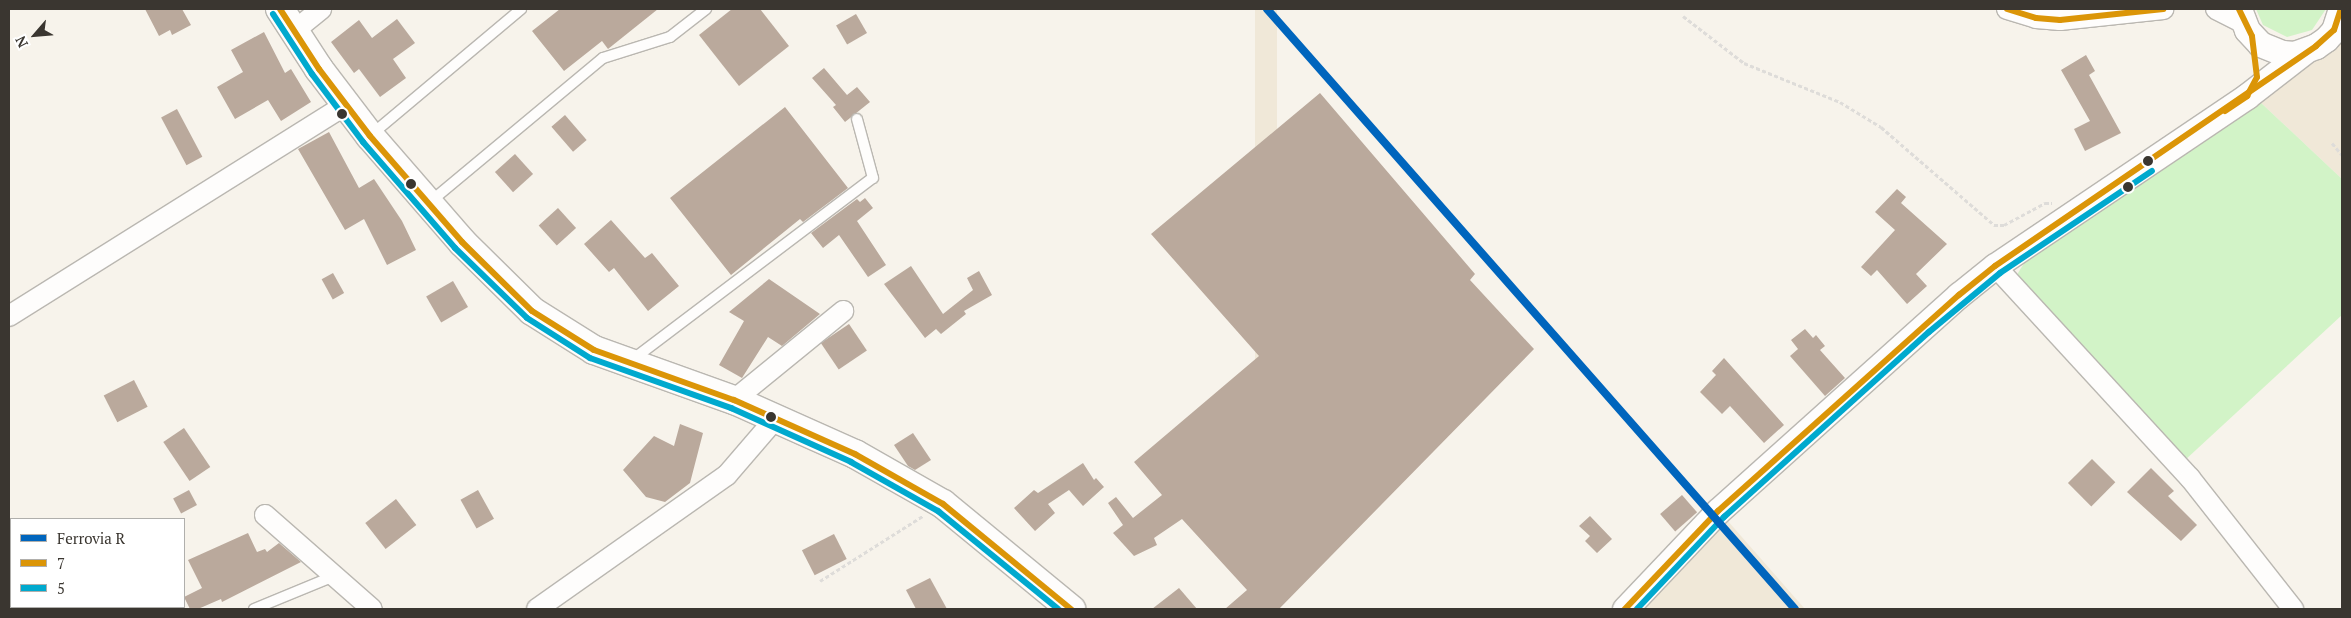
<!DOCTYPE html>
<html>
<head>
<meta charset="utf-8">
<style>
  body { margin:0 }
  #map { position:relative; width:2351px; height:618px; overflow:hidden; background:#f7f3eb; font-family:"PT Serif",serif }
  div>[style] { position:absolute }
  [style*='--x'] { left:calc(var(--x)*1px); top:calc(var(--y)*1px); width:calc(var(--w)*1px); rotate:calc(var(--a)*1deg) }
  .built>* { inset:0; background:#f0e8d8; transform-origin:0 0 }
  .green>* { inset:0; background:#d2f3c7 }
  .building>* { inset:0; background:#baa99c; transform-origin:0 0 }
  .path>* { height:3px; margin-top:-1.5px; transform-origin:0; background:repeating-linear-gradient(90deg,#dedcd9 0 4px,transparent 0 6.5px) }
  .roads { filter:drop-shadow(1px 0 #bab7b1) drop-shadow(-1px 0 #bab7b1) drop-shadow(0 1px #bab7b1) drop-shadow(0 -1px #bab7b1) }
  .service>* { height:10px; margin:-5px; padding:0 5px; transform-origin:5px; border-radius:5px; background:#fefdfc }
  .minor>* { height:20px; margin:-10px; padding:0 10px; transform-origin:10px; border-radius:10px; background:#fefdfc }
  .tertiary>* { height:25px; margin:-12.5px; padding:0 12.5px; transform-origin:12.5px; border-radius:12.5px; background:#fefdfc }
  .secondary>* { height:28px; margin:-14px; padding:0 14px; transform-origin:14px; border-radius:14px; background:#fefdfc }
  .bus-1>* { height:6px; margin:-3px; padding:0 3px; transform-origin:3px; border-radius:3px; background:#db9507 }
  .bus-2>* { height:6px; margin:-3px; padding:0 3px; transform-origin:3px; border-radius:3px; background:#00a9ce }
  .rail-1>* { height:8px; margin:-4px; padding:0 4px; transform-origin:4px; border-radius:4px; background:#0065bd }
  .dots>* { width:14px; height:14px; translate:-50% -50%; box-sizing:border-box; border:2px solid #fff; border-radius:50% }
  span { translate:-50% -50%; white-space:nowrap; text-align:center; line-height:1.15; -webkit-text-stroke:5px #fff; paint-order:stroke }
  .frame { position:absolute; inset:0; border:10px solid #3a3630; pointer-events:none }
  .legend { position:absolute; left:10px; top:518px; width:175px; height:90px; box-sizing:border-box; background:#fff; border:1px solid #b0afac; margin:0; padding:6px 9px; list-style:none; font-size:15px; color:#3a3630 }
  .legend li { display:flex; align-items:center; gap:10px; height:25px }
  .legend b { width:25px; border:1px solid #b0afac }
  .north { position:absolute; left:10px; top:10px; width:50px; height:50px; -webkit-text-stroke:4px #fff; paint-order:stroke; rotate:243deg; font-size:14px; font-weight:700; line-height:20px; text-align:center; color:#3a3630 }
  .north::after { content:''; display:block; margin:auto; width:18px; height:22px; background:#3a3630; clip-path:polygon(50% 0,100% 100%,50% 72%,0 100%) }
</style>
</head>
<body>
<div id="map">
  <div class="built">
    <div style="left:1255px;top:9px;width:22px;height:672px"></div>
    <div style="clip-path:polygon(2342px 36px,2342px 179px,2259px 101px)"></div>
    <div style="clip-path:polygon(1727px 520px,1805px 609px,1644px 609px,1715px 532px)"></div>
  </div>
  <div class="green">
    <div style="clip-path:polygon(2256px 9px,2326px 9px,2312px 30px,2287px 37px,2263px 25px)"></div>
    <div style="clip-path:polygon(2259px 101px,2342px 179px,2342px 315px,2184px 461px,2018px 281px,2018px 273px,2026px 260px)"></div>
  </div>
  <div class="building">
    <div style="clip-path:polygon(145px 9px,182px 9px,191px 25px,172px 35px,170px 30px,159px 36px)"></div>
    <div style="clip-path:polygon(560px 9px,658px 9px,608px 49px,602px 41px,564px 71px,532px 31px)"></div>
    <div style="clip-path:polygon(732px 9px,760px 9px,789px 46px,739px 86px,699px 35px)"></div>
    <div style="left:856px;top:14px;width:22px;height:23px;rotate:60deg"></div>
    <div style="clip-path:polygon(397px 19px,415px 43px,393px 59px,406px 78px,380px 97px,359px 69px,354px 73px,331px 42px,359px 20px,372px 38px)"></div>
    <div style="clip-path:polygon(264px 32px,285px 73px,291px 69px,311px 102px,281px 121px,268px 100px,235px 119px,217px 87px,243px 72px,231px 50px)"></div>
    <div style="clip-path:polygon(2086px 55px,2095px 71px,2089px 75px,2121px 133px,2085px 151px,2074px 129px,2090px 121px,2061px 70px)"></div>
    <div style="clip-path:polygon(824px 68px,847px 95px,857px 87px,870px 102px,845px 122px,833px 107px,836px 105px,812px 78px)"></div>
    <div style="clip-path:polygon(1320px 93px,1475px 274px,1470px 280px,1534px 349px,1279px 609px,1225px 609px,1247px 590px,1182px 519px,1154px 538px,1157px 545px,1134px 556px,1113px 533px,1123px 525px,1108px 503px,1116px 497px,1133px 518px,1162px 495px,1134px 462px,1259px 356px,1151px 234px)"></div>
    <div style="clip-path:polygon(785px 107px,848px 188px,803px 222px,800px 219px,731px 275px,670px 198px)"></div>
    <div style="left:177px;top:109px;width:54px;height:18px;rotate:62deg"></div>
    <div style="left:565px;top:115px;width:33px;height:18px;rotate:49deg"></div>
    <div style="clip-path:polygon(329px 132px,359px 188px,374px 179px,402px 221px,416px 250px,387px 265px,364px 219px,345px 230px,298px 149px)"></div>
    <div style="left:515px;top:154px;width:27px;height:27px;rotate:48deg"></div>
    <div style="clip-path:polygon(1897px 189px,1906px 197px,1901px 203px,1947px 244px,1916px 274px,1927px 286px,1907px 304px,1877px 270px,1871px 276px,1861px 267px,1895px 230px,1875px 212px)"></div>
    <div style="clip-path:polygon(865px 198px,873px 208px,857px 221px,886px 265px,868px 277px,839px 235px,823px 248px,811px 233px,857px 199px,860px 202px)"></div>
    <div style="left:558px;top:208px;width:27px;height:26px;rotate:48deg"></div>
    <div style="clip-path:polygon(611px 220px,645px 258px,652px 253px,679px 286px,648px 311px,614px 268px,609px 272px,584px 244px)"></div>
    <div style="clip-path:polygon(911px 266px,943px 314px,973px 290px,967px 278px,979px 271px,992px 295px,964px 311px,966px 314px,941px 334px,936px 329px,925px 338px,884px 284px)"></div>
    <div style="left:333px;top:273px;width:23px;height:13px;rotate:61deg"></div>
    <div style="clip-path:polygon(769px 279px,820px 314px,782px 346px,768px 337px,742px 378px,719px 365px,744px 321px,729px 312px)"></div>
    <div style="left:453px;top:281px;width:30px;height:31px;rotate:60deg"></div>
    <div style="left:849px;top:324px;width:32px;height:34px;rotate:56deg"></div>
    <div style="clip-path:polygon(1805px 329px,1813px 338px,1816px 335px,1825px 346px,1820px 350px,1845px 378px,1825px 396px,1790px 356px,1798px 349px,1791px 340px)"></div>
    <div style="clip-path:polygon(1724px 358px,1784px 425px,1764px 443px,1730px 406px,1722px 414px,1700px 392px,1716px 375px,1712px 371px)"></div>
    <div style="left:134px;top:380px;width:30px;height:34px;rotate:63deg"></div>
    <div style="clip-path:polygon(680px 424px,703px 433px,690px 483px,665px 502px,646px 497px,623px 470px,654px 436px,674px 446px)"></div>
    <div style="left:184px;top:428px;width:47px;height:25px;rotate:56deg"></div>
    <div style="clip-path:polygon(913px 433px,931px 460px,915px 470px,908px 466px,894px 445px)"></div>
    <div style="left:2092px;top:459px;width:33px;height:34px;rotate:45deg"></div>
    <div style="clip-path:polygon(1083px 463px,1094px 480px,1096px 478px,1104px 487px,1083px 506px,1069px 490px,1048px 504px,1055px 513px,1035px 531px,1014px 508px,1034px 490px,1038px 493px)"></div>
    <div style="clip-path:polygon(2151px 468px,2174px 491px,2168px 496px,2197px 525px,2181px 541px,2127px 492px)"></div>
    <div style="left:189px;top:490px;width:17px;height:18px;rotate:62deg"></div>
    <div style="left:478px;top:490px;width:33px;height:20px;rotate:61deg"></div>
    <div style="left:1682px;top:495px;width:23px;height:29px;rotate:49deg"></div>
    <div style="left:396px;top:499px;width:33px;height:39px;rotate:52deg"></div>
    <div style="clip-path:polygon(1590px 516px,1612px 539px,1597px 553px,1585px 541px,1590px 536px,1579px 526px)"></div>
    <div style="clip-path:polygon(248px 533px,257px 552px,265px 549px,267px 552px,279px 543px,301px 562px,222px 602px,221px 599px,198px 609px,190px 609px,184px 597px,202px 588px,188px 560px)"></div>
    <div style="left:834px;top:534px;width:28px;height:36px;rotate:63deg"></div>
    <div style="clip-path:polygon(930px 578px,947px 609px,916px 609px,906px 590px)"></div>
    <div style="clip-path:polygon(1179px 588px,1197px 609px,1152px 609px)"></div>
  </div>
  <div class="path">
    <div style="--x:1683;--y:16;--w:77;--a:37.6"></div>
    <div style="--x:1744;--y:63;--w:104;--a:22.1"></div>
    <div style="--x:1840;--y:102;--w:48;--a:31.4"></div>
    <div style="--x:1881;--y:127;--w:150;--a:40.9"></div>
    <div style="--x:1994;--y:225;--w:10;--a:0"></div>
    <div style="--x:2004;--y:225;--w:47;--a:-28.2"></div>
    <div style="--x:2045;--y:203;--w:7;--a:0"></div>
    <div style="--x:2332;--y:143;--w:16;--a:50"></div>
    <div style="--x:820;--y:581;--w:122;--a:-32.3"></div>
  </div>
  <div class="roads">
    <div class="service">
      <div style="--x:371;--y:135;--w:196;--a:-40"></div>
      <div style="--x:430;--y:202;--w:225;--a:-39.8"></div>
      <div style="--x:603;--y:58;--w:70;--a:-17.4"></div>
      <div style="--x:670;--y:37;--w:46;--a:-37.9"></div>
      <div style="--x:632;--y:360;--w:302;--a:-37.1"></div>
      <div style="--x:873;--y:178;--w:61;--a:-105.2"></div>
      <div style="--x:254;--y:609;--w:87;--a:-22.4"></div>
    </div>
    <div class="minor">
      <div style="--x:2007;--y:9;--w:30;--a:17"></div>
      <div style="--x:2036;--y:18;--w:24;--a:5"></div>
      <div style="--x:2060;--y:20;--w:104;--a:-6.1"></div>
      <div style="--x:2216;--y:9;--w:30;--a:27"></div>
      <div style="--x:294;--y:31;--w:35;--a:-39"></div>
      <div style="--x:1995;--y:266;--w:288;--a:47.4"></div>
      <div style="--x:2190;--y:478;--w:167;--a:51.8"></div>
      <div style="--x:9;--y:316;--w:397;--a:-32.1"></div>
      <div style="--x:734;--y:400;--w:141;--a:-39.2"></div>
      <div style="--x:265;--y:515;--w:142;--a:41.3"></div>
      <div style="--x:537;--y:609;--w:232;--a:-35.2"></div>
      <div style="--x:727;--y:475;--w:75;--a:-49.3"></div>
    </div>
    <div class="tertiary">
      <div style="--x:2239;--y:9;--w:22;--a:69"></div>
      <div style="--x:2247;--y:30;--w:19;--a:47"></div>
      <div style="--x:2260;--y:44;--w:24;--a:22"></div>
      <div style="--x:2282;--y:53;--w:12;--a:5"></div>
      <div style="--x:2294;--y:54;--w:23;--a:-20"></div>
      <div style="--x:2316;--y:46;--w:12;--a:-35"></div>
      <div style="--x:2326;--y:39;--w:12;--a:-48"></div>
      <div style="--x:2334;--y:30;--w:22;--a:-72"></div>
      <div style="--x:1625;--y:609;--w:135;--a:-46.5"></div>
      <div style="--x:1718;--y:511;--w:324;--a:-41.9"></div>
      <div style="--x:1959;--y:295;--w:46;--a:-38.9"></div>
      <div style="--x:1995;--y:266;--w:304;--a:-34"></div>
      <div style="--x:2247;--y:96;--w:73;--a:-37.8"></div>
    </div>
    <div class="secondary">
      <div style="--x:280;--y:9;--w:72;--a:57"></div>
      <div style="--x:319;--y:69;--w:84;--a:52.7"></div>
      <div style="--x:370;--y:136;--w:140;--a:49"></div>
      <div style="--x:462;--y:242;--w:98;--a:44.6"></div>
      <div style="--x:532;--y:311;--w:73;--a:32.2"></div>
      <div style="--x:594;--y:350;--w:149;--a:19.7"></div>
      <div style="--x:734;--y:400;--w:133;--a:24.1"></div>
      <div style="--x:855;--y:454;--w:101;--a:29.6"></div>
      <div style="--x:943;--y:504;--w:166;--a:39.4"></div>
    </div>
  </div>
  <div class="bus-1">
    <div style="--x:280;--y:9;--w:72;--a:57"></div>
    <div style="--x:319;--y:69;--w:84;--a:52.7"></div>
    <div style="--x:370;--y:136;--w:140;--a:49"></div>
    <div style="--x:462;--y:242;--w:98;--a:44.6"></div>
    <div style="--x:532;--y:311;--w:73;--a:32.2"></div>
    <div style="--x:594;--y:350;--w:149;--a:19.7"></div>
    <div style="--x:734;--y:400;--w:133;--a:24.1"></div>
    <div style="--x:855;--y:454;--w:101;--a:29.6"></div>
    <div style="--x:943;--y:504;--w:166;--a:39.4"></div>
    <div style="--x:2007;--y:9;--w:30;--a:17"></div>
    <div style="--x:2036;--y:18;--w:24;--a:5"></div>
    <div style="--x:2060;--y:20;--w:104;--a:-6.1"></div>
    <div style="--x:2225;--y:111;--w:27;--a:-34"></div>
    <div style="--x:2247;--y:96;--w:21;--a:-62"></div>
    <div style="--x:2257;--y:77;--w:41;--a:-97"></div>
    <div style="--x:2252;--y:36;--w:30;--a:-116"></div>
    <div style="--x:1625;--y:609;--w:135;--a:-46.5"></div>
    <div style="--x:1718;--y:511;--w:324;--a:-41.9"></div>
    <div style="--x:1959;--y:295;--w:46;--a:-38.9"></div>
    <div style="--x:1995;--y:266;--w:389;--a:-34.4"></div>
    <div style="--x:2316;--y:46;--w:24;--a:-42"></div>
    <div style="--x:2334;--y:30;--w:22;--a:-72"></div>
  </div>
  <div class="bus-2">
    <div style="--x:273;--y:14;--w:72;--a:57"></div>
    <div style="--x:312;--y:74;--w:85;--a:53.1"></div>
    <div style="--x:363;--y:142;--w:140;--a:49"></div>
    <div style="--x:455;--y:248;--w:100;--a:44.2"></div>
    <div style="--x:527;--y:318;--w:75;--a:32.4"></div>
    <div style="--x:590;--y:358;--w:150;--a:19.5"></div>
    <div style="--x:731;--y:408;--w:132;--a:24.2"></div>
    <div style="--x:851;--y:462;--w:100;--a:29.4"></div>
    <div style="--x:938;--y:511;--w:155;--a:39.2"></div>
    <div style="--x:1637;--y:609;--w:127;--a:-46.6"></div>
    <div style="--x:1724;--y:517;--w:276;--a:-42.1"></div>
    <div style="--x:1929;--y:332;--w:92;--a:-39.7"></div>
    <div style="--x:2000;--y:273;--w:183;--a:-33.9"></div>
  </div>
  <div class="rail-1">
    <div style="--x:1267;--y:9;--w:799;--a:48.65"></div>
  </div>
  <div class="dots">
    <div style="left:342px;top:114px;background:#3a3630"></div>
    <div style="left:2148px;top:161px;background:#3a3630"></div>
    <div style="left:411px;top:184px;background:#3a3630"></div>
    <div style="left:2128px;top:187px;background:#3a3630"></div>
    <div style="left:771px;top:417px;background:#3a3630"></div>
  </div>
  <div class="frame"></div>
  <ul class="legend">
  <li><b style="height:6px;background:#0065bd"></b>Ferrovia R</li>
  <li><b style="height:6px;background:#db9507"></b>7</li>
  <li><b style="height:6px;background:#00a9ce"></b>5</li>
  </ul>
  <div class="north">N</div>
</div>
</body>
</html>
